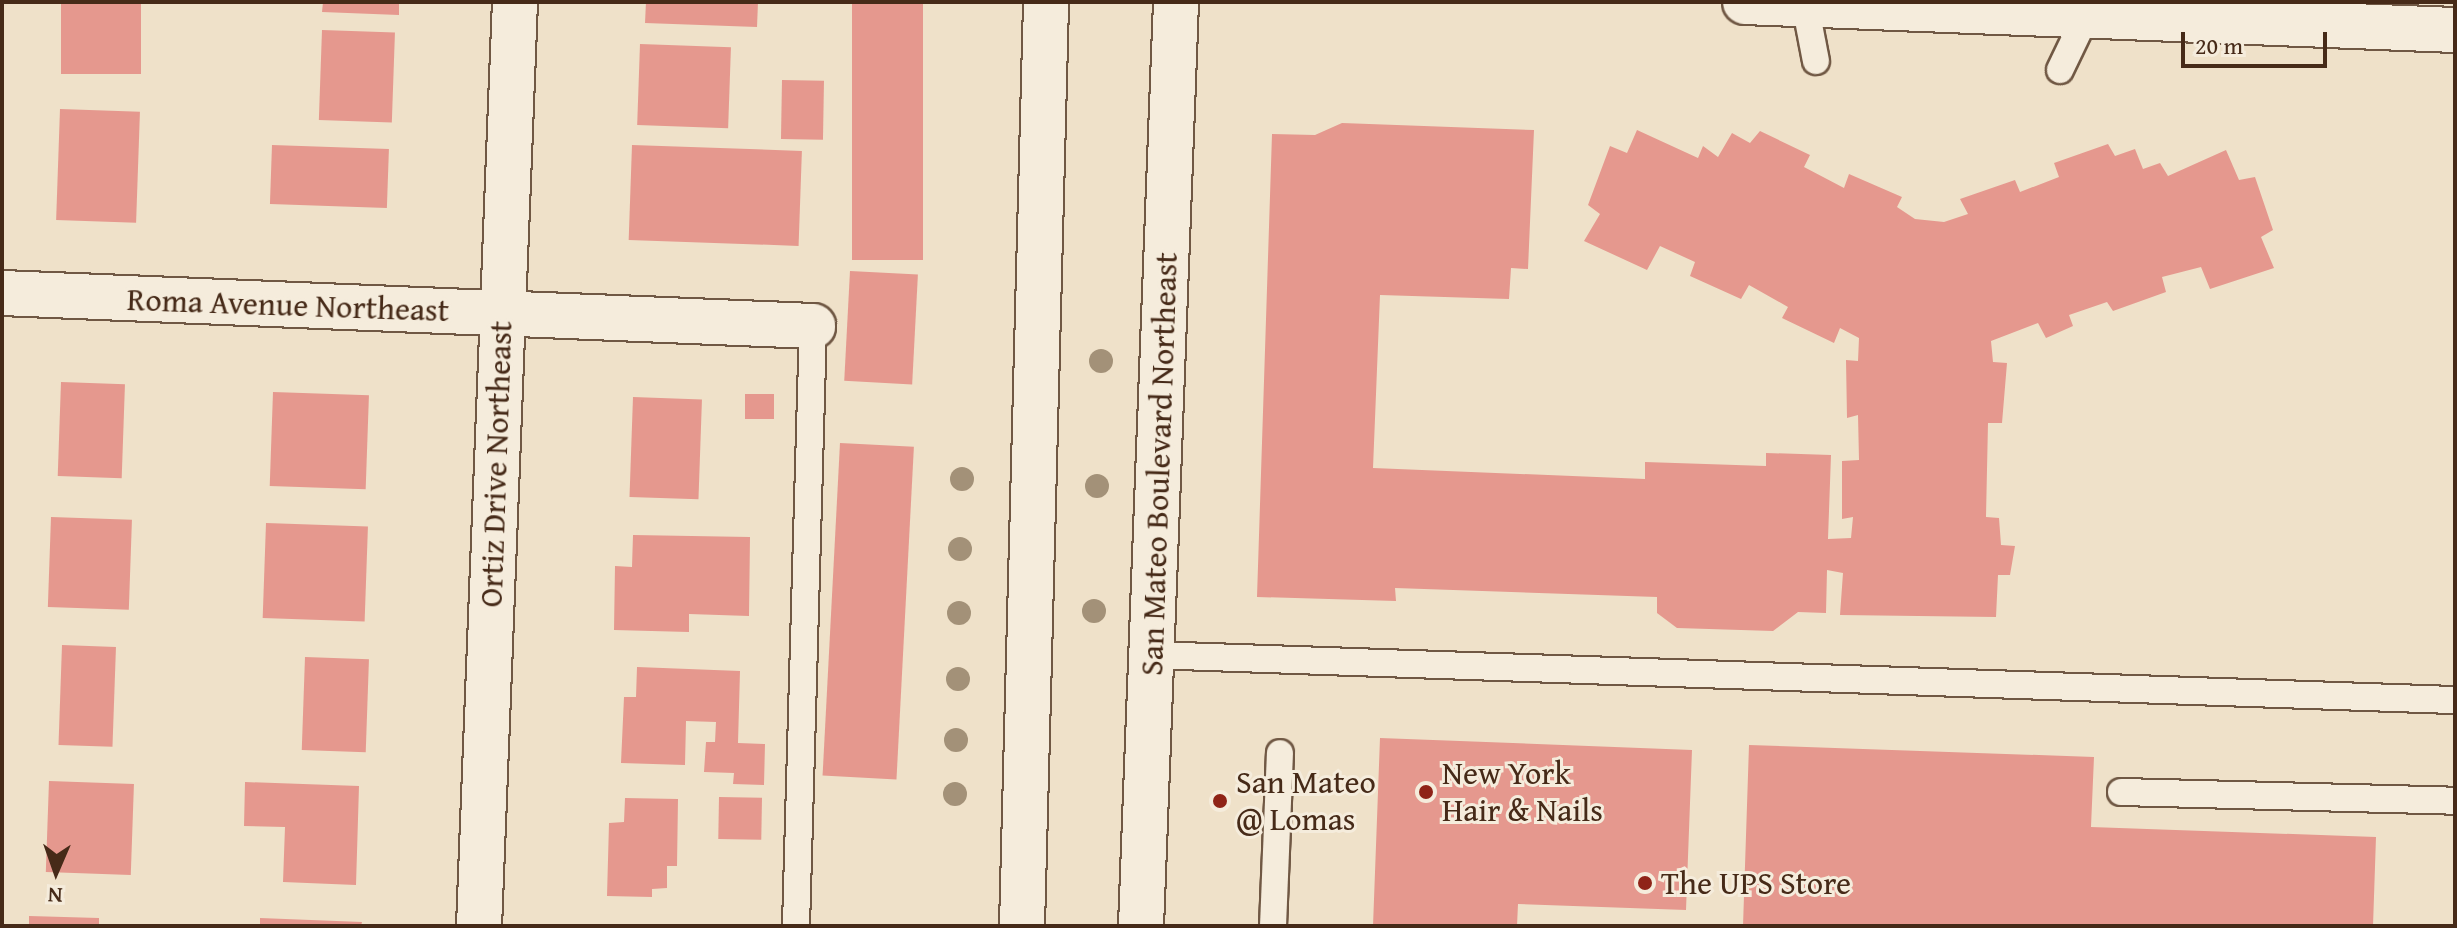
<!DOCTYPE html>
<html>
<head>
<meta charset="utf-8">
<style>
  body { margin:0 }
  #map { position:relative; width:2457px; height:928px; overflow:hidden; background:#efe1c9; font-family:"Gentium Book Plus",serif }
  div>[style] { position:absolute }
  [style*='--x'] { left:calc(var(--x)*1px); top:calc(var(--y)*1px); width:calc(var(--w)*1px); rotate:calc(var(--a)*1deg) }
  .building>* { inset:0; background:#e5988e; transform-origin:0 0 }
  .roads { filter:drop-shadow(2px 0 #705844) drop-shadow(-2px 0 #705844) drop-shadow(0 2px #705844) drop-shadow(0 -2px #705844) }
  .lane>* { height:26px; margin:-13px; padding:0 13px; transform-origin:13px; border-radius:13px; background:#f5ecdc }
  .street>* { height:44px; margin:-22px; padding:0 22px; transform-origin:22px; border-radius:22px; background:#f5ecdc }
  .secondary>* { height:44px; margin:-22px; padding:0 22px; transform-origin:22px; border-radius:22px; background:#f5ecdc }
  .trees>* { width:24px; height:24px; margin:-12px; border-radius:50%; background:#a39178 }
  .dots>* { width:22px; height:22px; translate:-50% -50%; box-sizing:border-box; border:4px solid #f5ecdc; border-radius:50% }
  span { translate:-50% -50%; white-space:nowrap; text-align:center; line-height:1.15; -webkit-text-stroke:6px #f5ecdc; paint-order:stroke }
  .street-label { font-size:32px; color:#462a18 }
  .poi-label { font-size:32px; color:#462a18 }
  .left { translate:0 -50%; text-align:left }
  .frame { position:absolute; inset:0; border:4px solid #462a18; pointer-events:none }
  .north { position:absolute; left:16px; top:832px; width:80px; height:80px; -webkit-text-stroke:6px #f5ecdc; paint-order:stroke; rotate:182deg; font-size:22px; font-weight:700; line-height:32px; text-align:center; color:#462a18 }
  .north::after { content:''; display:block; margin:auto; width:28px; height:36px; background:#462a18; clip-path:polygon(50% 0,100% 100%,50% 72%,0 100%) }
  .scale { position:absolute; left:2181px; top:32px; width:146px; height:36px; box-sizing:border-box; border:4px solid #462a18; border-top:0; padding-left:10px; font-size:24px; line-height:28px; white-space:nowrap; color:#462a18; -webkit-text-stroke:6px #f5ecdc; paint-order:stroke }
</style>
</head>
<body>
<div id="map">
  <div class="building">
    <div style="left:61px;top:2px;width:80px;height:72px"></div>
    <div style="clip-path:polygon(323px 2px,399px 2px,399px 15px,322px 12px)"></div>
    <div style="clip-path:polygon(646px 2px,758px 2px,757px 27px,645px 23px)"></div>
    <div style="left:852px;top:2px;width:71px;height:258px"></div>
    <div style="left:322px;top:30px;width:73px;height:90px;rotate:2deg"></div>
    <div style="left:640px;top:44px;width:91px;height:81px;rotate:2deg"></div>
    <div style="left:782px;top:80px;width:42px;height:59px;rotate:1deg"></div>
    <div style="left:60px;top:109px;width:80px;height:111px;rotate:2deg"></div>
    <div style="clip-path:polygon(1342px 123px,1534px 130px,1528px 269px,1511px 268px,1509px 299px,1380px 295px,1373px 468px,1645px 479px,1645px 462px,1766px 466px,1766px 453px,1831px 455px,1828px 539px,1851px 538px,1853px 517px,1842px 519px,1842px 461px,1859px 460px,1858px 415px,1847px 418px,1846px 360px,1858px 361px,1859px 338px,1840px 328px,1834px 343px,1782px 318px,1788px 307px,1749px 285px,1741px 299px,1690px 276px,1695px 262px,1660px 246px,1647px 270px,1584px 241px,1600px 214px,1588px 205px,1610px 146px,1627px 153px,1637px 130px,1698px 158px,1703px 146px,1718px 157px,1732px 133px,1750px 143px,1760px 131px,1810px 155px,1804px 167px,1844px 188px,1849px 174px,1902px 197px,1897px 207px,1915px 219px,1944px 222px,1968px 214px,1960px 199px,2015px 180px,2020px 192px,2059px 177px,2054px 163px,2108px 144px,2115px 156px,2135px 149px,2143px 169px,2160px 163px,2168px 176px,2226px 150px,2239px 180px,2255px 177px,2273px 230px,2261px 237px,2274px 268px,2210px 289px,2201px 267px,2162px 277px,2166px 292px,2113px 311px,2107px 302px,2069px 315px,2073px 326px,2046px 338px,2038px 323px,1991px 341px,1993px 362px,2007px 363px,2002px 423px,1988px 423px,1986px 517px,1999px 518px,2001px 545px,2015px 546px,2010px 575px,1998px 575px,1996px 617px,1840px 615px,1843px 573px,1827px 570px,1826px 613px,1798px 612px,1773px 631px,1677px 628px,1657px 613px,1657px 597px,1395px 588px,1396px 601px,1257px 597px,1272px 134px,1315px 135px)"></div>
    <div style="left:272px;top:145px;width:117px;height:59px;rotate:2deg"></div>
    <div style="left:632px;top:145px;width:170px;height:95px;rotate:2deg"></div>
    <div style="left:850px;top:271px;width:68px;height:110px;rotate:3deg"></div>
    <div style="left:61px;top:382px;width:64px;height:94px;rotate:2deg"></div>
    <div style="left:273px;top:392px;width:96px;height:94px;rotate:2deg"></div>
    <div style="left:745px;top:394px;width:29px;height:25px"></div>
    <div style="left:633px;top:397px;width:69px;height:100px;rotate:2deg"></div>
    <div style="left:840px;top:443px;width:74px;height:333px;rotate:3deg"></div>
    <div style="left:51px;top:517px;width:81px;height:90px;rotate:2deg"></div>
    <div style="left:266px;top:523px;width:102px;height:95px;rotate:2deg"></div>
    <div style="clip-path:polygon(633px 535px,750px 537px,749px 616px,689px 614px,689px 632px,614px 630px,615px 566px,632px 567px)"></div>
    <div style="left:62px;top:645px;width:54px;height:100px;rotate:2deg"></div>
    <div style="left:305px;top:657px;width:64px;height:93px;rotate:2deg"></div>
    <div style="clip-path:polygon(637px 667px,740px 671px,738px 743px,765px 744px,764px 785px,733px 784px,734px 773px,704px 772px,706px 742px,715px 742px,716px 722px,686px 721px,685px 765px,621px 763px,624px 697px,636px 697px)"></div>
    <div style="clip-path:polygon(1380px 738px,1692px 750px,1686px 910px,1518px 904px,1517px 926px,1373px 926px)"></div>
    <div style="clip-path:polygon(1749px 745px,2094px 757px,2091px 827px,2376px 837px,2373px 926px,1743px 926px)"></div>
    <div style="left:49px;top:781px;width:85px;height:91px;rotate:2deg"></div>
    <div style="clip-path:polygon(245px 782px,359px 786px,356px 885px,283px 882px,285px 827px,244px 826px)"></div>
    <div style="left:719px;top:797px;width:43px;height:42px;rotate:1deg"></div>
    <div style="clip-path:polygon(625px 798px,678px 799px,677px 866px,667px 866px,667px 888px,652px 889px,652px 897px,607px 896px,609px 823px,624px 822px)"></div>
    <div style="clip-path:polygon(29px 916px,99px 918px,99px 926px,29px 926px)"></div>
    <div style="clip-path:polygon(260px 918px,362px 922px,361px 926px,260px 926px)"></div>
  </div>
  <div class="roads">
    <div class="lane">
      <div style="--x:1805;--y:4;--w:58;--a:79.1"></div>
      <div style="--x:2060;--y:70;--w:60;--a:-64.3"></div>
      <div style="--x:1151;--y:655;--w:1305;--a:1.98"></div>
      <div style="--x:2121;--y:792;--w:334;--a:1.5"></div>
      <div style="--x:796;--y:926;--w:600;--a:-88.38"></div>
      <div style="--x:1273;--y:926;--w:173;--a:-87.7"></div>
    </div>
    <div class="street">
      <div style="--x:1745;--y:2;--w:711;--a:2.26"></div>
      <div style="--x:2;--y:293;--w:812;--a:2.33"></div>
      <div style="--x:479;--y:926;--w:925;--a:-87.77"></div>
    </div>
    <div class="secondary">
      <div style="--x:1022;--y:926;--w:924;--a:-88.51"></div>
      <div style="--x:1141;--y:926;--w:925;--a:-87.83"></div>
    </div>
  </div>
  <div class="trees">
    <div style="left:1101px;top:361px"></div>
    <div style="left:962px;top:479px"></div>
    <div style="left:1097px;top:486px"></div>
    <div style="left:960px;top:549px"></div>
    <div style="left:1094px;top:611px"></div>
    <div style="left:959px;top:613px"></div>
    <div style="left:958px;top:679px"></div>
    <div style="left:956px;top:740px"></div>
    <div style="left:955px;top:794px"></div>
  </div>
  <div class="dots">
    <div style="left:1426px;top:792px;background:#8f2418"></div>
    <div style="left:1220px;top:801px;background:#8f2418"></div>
    <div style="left:1645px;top:883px;background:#8f2418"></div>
  </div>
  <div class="street-label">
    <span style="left:288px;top:305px;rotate:2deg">Roma Avenue Northeast</span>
    <span style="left:496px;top:464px;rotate:-88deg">Ortiz Drive Northeast</span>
    <span style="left:1159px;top:464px;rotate:-88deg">San Mateo Boulevard Northeast</span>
  </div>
  <div class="poi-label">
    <span class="left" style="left:1442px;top:792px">New York<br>Hair &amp; Nails</span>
    <span class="left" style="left:1236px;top:801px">San Mateo<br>@ Lomas</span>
    <span class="left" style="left:1661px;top:883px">The UPS Store</span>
  </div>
  <div class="frame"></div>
  <div class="north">N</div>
  <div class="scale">20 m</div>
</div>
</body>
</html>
